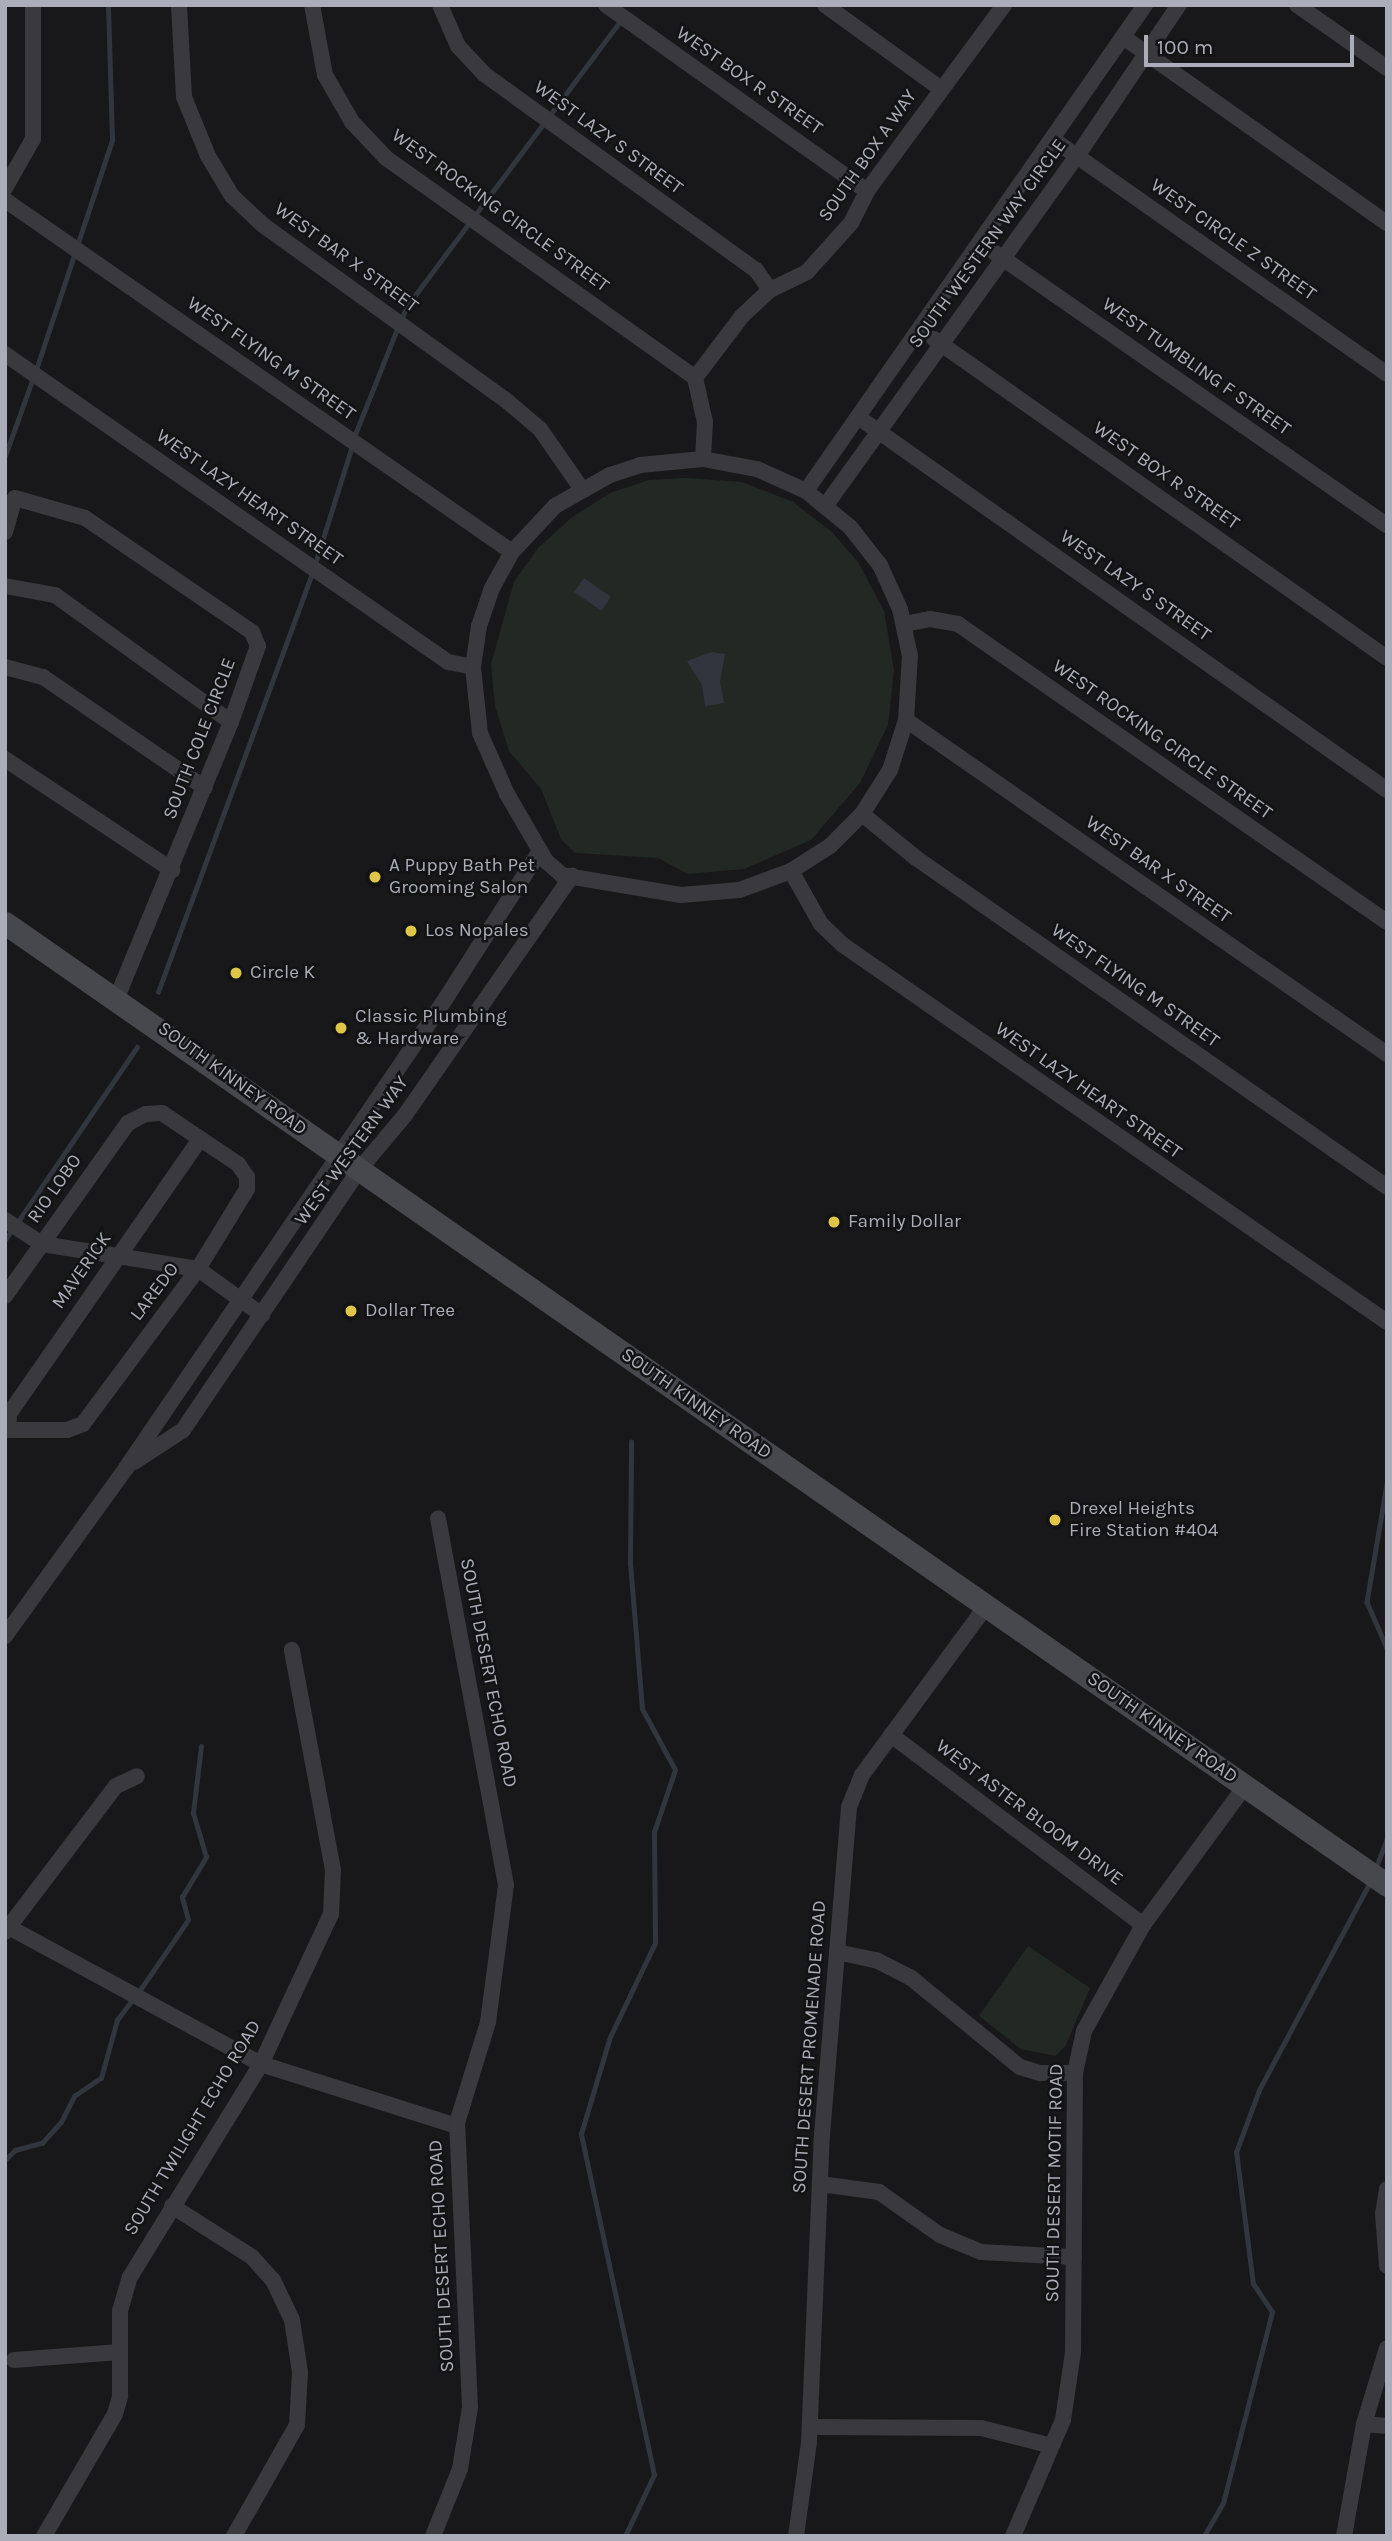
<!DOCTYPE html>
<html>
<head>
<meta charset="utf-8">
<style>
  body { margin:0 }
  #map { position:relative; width:1392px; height:2541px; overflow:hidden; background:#181719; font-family:Karla,sans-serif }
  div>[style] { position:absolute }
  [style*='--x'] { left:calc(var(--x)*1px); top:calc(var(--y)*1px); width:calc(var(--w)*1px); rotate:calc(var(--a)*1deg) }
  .green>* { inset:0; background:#222924 }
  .water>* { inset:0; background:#31363e; transform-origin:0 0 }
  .stream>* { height:4.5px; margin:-2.25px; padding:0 2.25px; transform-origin:2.25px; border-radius:2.25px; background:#31363e }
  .minor>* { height:16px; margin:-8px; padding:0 8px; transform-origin:8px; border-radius:8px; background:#39393e }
  .secondary>* { height:23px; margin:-11.5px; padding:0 11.5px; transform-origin:11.5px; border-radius:11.5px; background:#47474e }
  .dots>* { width:19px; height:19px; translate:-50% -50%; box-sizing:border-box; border:4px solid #131214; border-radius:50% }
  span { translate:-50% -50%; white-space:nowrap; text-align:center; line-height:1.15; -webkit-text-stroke:5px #131214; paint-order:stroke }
  .street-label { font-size:19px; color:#abadb8 }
  .poi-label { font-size:19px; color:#abadb8 }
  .left { translate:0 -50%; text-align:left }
  .frame { position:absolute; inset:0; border:7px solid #abadb8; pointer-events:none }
  .scale { position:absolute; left:1144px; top:35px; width:210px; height:32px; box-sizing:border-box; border:4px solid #abadb8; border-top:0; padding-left:9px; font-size:21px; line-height:24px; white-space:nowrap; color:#abadb8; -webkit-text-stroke:5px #131214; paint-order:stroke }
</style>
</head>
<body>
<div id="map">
  <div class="green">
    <div style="clip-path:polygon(686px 478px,742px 482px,793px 502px,832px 532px,858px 562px,884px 611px,894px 670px,888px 725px,860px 783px,811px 840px,744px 869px,688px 874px,658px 858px,575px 853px,561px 839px,541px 789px,509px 751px,495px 706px,491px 664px,514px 582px,538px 548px,571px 518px,610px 493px,649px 480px)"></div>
    <div style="clip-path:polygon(1028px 1946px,1090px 1988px,1066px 2045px,1055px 2056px,1021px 2049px,979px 2016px)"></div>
  </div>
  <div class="water">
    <div style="left:584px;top:578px;width:33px;height:17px;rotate:35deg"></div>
    <div style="clip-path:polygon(712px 652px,725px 654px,720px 682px,724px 703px,705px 706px,702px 685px,687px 661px)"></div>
  </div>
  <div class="stream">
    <div style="--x:401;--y:320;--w:15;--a:-67"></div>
    <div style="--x:407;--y:306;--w:357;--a:-53.2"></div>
    <div style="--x:36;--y:370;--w:242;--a:-71.7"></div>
    <div style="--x:112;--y:140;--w:135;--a:-91.7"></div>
    <div style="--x:354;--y:437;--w:116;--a:-68.3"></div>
    <div style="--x:5;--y:456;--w:83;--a:-70.3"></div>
    <div style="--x:315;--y:564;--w:124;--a:-72.6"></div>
    <div style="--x:158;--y:992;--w:446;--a:-69.8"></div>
    <div style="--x:17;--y:1223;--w:213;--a:-55.7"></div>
    <div style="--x:5;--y:1240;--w:12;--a:-55"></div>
    <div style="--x:1387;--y:1484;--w:120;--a:99.6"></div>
    <div style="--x:1367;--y:1602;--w:50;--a:66.5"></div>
    <div style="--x:1376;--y:1867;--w:30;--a:-69"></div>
    <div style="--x:138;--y:1993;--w:88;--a:-55.6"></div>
    <div style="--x:188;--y:1920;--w:24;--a:-105"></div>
    <div style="--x:182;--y:1897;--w:47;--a:-59"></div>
    <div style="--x:206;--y:1857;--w:46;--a:-106.5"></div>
    <div style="--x:193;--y:1813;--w:67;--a:-83.2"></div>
    <div style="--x:5;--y:2160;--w:14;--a:-45"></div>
    <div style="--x:15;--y:2150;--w:28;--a:-15"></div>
    <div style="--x:42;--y:2143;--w:28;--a:-48"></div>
    <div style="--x:61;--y:2122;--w:29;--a:-63"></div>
    <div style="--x:74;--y:2096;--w:32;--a:-34"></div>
    <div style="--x:101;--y:2078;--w:60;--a:-74.6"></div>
    <div style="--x:117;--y:2020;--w:25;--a:-53"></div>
    <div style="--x:625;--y:2536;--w:68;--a:-64.6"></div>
    <div style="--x:654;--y:2475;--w:349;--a:-102.1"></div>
    <div style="--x:581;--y:2134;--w:101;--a:-73.4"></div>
    <div style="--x:610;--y:2037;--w:104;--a:-64.4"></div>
    <div style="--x:655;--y:1943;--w:111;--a:-90.5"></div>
    <div style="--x:654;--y:1832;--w:65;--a:-71.3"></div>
    <div style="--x:675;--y:1770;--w:69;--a:-118.4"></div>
    <div style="--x:642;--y:1709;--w:145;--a:-94.7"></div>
    <div style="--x:630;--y:1564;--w:122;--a:-89.5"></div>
    <div style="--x:1204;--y:2536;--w:38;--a:-60"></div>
    <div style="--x:1223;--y:2503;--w:197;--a:-75.6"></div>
    <div style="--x:1272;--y:2312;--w:34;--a:-124"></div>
    <div style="--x:1253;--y:2284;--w:133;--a:-97.3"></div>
    <div style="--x:1236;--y:2152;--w:66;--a:-69.6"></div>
    <div style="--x:1259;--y:2090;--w:236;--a:-61.9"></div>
  </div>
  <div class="minor">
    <div style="--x:179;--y:5;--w:92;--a:86.9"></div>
    <div style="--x:184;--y:97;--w:64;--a:67.9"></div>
    <div style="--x:208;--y:156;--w:47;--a:59"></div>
    <div style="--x:232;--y:196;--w:42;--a:43.1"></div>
    <div style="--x:263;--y:225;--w:302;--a:35.8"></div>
    <div style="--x:508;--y:402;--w:42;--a:40.2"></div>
    <div style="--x:540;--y:429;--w:72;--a:55.2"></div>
    <div style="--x:312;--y:5;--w:71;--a:79.5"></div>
    <div style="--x:325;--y:75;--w:54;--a:60.1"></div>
    <div style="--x:352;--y:122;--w:50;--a:46.6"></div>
    <div style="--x:386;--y:158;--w:379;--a:35.4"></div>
    <div style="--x:440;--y:5;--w:45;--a:66.3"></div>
    <div style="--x:458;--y:46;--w:38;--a:47"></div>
    <div style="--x:484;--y:74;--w:335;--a:35.8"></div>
    <div style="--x:756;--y:270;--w:24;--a:55"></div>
    <div style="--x:606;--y:5;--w:320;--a:35.5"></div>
    <div style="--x:825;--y:5;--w:143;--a:35.9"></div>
    <div style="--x:1297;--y:5;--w:110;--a:35"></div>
    <div style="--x:1123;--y:37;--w:323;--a:35.2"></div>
    <div style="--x:1054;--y:140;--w:407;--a:35.1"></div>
    <div style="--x:5;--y:188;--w:56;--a:-60.3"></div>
    <div style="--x:33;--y:139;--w:134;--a:-90"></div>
    <div style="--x:5;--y:200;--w:617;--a:34.77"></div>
    <div style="--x:995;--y:253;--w:477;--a:34.8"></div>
    <div style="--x:934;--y:339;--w:554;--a:35.15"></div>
    <div style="--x:5;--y:354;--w:540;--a:34.81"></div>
    <div style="--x:448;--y:662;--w:25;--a:11"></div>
    <div style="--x:858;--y:417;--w:647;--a:35.19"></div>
    <div style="--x:703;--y:459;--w:55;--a:10.5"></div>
    <div style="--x:757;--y:469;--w:54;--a:24.2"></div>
    <div style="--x:806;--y:491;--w:57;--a:39.3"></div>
    <div style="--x:850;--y:527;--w:48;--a:51.7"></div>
    <div style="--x:880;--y:565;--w:48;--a:65.6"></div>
    <div style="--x:900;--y:609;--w:48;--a:78"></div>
    <div style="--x:910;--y:656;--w:64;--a:93.6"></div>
    <div style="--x:906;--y:720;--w:52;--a:107.7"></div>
    <div style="--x:890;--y:770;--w:52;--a:122.5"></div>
    <div style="--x:862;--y:814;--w:45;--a:135"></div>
    <div style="--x:830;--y:846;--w:46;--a:147.3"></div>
    <div style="--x:791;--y:871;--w:55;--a:159.9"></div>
    <div style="--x:739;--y:890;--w:58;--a:175.1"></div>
    <div style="--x:681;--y:895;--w:121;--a:-170.5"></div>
    <div style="--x:562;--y:875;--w:21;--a:-139"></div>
    <div style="--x:546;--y:861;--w:78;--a:-120.2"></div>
    <div style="--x:507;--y:794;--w:67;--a:-113.9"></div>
    <div style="--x:480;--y:733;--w:66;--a:-96.1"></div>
    <div style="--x:473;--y:667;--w:41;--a:-81.7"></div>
    <div style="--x:479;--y:626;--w:40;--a:-71.1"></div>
    <div style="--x:492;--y:588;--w:41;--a:-60.9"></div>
    <div style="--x:512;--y:552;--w:63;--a:-46.9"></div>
    <div style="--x:555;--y:506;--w:63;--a:-29.4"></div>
    <div style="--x:610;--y:475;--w:32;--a:-18"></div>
    <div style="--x:640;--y:465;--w:63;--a:-5.4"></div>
    <div style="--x:703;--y:459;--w:37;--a:-87"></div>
    <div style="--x:705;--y:422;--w:45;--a:-102.8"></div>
    <div style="--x:695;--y:378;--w:78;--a:-52.8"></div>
    <div style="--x:742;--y:316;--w:38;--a:-43"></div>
    <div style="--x:770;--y:290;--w:41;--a:-25.9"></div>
    <div style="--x:807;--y:272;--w:66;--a:-48.1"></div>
    <div style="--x:851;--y:223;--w:36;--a:-63"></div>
    <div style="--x:867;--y:191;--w:231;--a:-53.6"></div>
    <div style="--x:806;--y:491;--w:593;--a:-55.1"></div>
    <div style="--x:826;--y:505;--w:430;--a:-54.3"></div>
    <div style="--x:1077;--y:156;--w:182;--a:-56"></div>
    <div style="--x:5;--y:532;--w:35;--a:-74"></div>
    <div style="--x:15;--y:498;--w:73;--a:15.9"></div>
    <div style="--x:85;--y:518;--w:202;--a:34.3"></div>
    <div style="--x:252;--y:632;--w:15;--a:67"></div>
    <div style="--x:258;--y:646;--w:81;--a:109.6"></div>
    <div style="--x:231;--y:722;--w:298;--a:112.5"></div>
    <div style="--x:5;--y:586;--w:51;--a:10.2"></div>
    <div style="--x:55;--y:595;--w:217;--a:35.8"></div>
    <div style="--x:904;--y:624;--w:26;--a:-11"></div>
    <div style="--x:930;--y:619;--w:28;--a:10"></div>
    <div style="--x:958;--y:624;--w:522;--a:34.79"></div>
    <div style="--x:5;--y:667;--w:39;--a:15"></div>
    <div style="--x:43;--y:677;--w:196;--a:34.4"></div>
    <div style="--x:906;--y:720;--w:586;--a:34.78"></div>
    <div style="--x:5;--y:759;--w:201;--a:33.6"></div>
    <div style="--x:862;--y:814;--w:70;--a:39.2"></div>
    <div style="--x:916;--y:858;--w:575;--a:34.93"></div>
    <div style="--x:791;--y:871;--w:61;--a:60.5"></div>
    <div style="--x:821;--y:924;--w:30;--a:44"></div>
    <div style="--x:843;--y:945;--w:662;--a:34.72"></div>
    <div style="--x:5;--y:1220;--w:44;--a:33"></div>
    <div style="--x:42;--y:1244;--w:158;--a:9.1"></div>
    <div style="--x:198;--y:1269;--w:79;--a:35.7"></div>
    <div style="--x:5;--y:1296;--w:212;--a:-54.6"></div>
    <div style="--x:128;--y:1123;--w:20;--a:-27"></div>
    <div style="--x:146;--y:1114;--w:16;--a:-4"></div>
    <div style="--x:162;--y:1113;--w:92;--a:33.9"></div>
    <div style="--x:238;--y:1164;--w:16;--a:55"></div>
    <div style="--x:247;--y:1177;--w:12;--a:90"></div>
    <div style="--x:247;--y:1189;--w:94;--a:121.5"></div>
    <div style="--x:198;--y:1269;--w:193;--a:126.6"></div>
    <div style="--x:83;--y:1424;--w:17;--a:159"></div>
    <div style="--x:67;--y:1430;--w:62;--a:180"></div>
    <div style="--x:8;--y:1430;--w:16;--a:-86"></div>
    <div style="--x:9;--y:1414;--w:335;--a:-55.2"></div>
    <div style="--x:134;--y:1462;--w:59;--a:-33.1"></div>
    <div style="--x:183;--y:1430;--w:314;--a:-55.9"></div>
    <div style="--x:359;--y:1170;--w:72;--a:-50.1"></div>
    <div style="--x:405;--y:1115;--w:292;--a:-55.1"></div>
    <div style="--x:5;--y:1636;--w:207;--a:-54.2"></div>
    <div style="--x:126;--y:1468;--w:569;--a:-55.75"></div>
    <div style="--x:446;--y:998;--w:174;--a:-57.4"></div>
    <div style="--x:891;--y:1735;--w:316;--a:37"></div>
    <div style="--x:5;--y:1925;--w:291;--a:28.5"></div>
    <div style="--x:261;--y:2064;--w:205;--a:17.6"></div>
    <div style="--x:5;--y:1932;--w:183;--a:-52.8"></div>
    <div style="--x:116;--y:1786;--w:23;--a:-25"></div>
    <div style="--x:837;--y:1952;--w:40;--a:12"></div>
    <div style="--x:876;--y:1960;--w:38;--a:27"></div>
    <div style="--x:910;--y:1977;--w:142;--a:39.3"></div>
    <div style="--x:1020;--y:2067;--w:21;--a:17"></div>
    <div style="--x:1040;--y:2073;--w:35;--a:0"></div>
    <div style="--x:820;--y:2184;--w:60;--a:7.7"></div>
    <div style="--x:879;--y:2192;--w:75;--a:35.2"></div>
    <div style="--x:940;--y:2235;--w:44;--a:22.5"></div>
    <div style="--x:981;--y:2252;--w:93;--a:3.1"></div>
    <div style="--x:1387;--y:2189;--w:25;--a:99"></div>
    <div style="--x:1383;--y:2214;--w:52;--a:85.6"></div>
    <div style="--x:172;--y:2206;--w:95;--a:32.5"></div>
    <div style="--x:252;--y:2257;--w:31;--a:48"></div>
    <div style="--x:273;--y:2280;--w:44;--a:64.6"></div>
    <div style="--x:292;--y:2320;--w:53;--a:81.3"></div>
    <div style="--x:300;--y:2372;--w:53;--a:93.2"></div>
    <div style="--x:297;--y:2425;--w:128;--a:119.6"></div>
    <div style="--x:14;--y:2360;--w:106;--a:-4.3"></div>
    <div style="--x:1364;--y:2424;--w:23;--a:5"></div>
    <div style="--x:810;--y:2427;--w:171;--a:0.3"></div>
    <div style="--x:981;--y:2428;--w:73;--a:14.2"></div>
    <div style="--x:44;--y:2536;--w:141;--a:-59.8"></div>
    <div style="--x:115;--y:2414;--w:19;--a:-74"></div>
    <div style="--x:120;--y:2396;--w:85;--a:-90"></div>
    <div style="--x:120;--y:2311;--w:35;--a:-74"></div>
    <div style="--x:130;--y:2277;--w:250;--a:-58.4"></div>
    <div style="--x:261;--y:2064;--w:166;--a:-65"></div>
    <div style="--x:331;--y:1914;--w:44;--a:-87.4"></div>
    <div style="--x:333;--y:1870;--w:224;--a:-100.6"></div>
    <div style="--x:433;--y:2536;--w:72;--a:-68.1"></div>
    <div style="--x:460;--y:2469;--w:63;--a:-80.8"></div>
    <div style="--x:470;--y:2407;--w:284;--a:-92.6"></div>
    <div style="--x:457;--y:2123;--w:106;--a:-72.9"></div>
    <div style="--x:488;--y:2022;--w:138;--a:-82.5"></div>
    <div style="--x:506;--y:1885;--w:373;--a:-100.5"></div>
    <div style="--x:796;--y:2536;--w:95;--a:-82.1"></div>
    <div style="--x:809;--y:2442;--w:307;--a:-87.6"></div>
    <div style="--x:822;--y:2135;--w:329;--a:-85.3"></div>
    <div style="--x:849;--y:1807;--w:35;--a:-68"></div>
    <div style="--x:862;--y:1775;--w:211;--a:-53.7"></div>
    <div style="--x:1013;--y:2536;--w:126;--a:-66.7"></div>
    <div style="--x:1063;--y:2420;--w:69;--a:-81.6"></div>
    <div style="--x:1073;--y:2352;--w:279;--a:-89.6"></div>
    <div style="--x:1075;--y:2073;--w:43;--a:-77.9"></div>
    <div style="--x:1084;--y:2031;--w:121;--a:-60.9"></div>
    <div style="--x:1143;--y:1925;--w:172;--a:-53.7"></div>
    <div style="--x:1344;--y:2536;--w:114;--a:-79.9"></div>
    <div style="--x:1364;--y:2424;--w:79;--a:-73.2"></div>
  </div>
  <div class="secondary">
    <div style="--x:5;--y:923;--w:1684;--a:34.84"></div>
  </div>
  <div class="dots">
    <div style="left:375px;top:877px;background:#e0c648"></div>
    <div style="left:411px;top:931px;background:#e0c648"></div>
    <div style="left:236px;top:973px;background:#e0c648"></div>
    <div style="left:341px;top:1028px;background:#e0c648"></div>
    <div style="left:834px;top:1222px;background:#e0c648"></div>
    <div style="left:351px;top:1311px;background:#e0c648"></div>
    <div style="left:1055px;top:1520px;background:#e0c648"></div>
  </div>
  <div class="street-label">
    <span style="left:749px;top:81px;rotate:35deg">WEST BOX R STREET</span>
    <span style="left:608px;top:138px;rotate:36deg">WEST LAZY S STREET</span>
    <span style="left:868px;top:156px;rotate:-55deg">SOUTH BOX A WAY</span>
    <span style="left:500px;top:211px;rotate:36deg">WEST ROCKING CIRCLE STREET</span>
    <span style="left:1233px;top:240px;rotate:35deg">WEST CIRCLE Z STREET</span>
    <span style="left:988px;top:244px;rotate:-54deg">SOUTH WESTERN WAY CIRCLE</span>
    <span style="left:346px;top:258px;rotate:36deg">WEST BAR X STREET</span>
    <span style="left:271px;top:359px;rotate:35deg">WEST FLYING M STREET</span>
    <span style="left:1196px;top:367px;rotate:35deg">WEST TUMBLING F STREET</span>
    <span style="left:1166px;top:476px;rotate:35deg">WEST BOX R STREET</span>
    <span style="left:249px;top:498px;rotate:35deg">WEST LAZY HEART STREET</span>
    <span style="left:1135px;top:586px;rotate:35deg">WEST LAZY S STREET</span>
    <span style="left:200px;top:739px;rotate:-69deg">SOUTH COLE CIRCLE</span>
    <span style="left:1162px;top:740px;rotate:35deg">WEST ROCKING CIRCLE STREET</span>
    <span style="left:1158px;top:870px;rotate:35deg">WEST BAR X STREET</span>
    <span style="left:1135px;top:986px;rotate:35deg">WEST FLYING M STREET</span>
    <span style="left:232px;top:1079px;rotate:36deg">SOUTH KINNEY ROAD</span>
    <span style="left:1088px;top:1091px;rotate:35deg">WEST LAZY HEART STREET</span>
    <span style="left:352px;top:1151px;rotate:-54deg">WEST WESTERN WAY</span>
    <span style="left:55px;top:1189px;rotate:-55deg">RIO LOBO</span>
    <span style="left:82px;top:1271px;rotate:-55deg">MAVERICK</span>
    <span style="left:155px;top:1292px;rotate:-53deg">LAREDO</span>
    <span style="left:696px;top:1404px;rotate:35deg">SOUTH KINNEY ROAD</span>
    <span style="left:488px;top:1673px;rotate:79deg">SOUTH DESERT ECHO ROAD</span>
    <span style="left:1162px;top:1728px;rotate:35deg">SOUTH KINNEY ROAD</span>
    <span style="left:1029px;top:1813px;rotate:37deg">WEST ASTER BLOOM DRIVE</span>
    <span style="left:810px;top:2047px;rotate:-86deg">SOUTH DESERT PROMENADE ROAD</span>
    <span style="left:193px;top:2128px;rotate:-59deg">SOUTH TWILIGHT ECHO ROAD</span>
    <span style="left:1055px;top:2183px;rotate:-89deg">SOUTH DESERT MOTIF ROAD</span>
    <span style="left:442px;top:2256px;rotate:-93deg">SOUTH DESERT ECHO ROAD</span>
  </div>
  <div class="poi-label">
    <span class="left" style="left:389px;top:877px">A Puppy Bath Pet<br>Grooming Salon</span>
    <span class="left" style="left:425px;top:931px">Los Nopales</span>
    <span class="left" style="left:250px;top:973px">Circle K</span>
    <span class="left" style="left:355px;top:1028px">Classic Plumbing<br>&amp; Hardware</span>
    <span class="left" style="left:848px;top:1222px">Family Dollar</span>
    <span class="left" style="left:365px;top:1311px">Dollar Tree</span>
    <span class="left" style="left:1069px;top:1520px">Drexel Heights<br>Fire Station #404</span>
  </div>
  <div class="frame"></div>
  <div class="scale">100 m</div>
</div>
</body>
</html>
